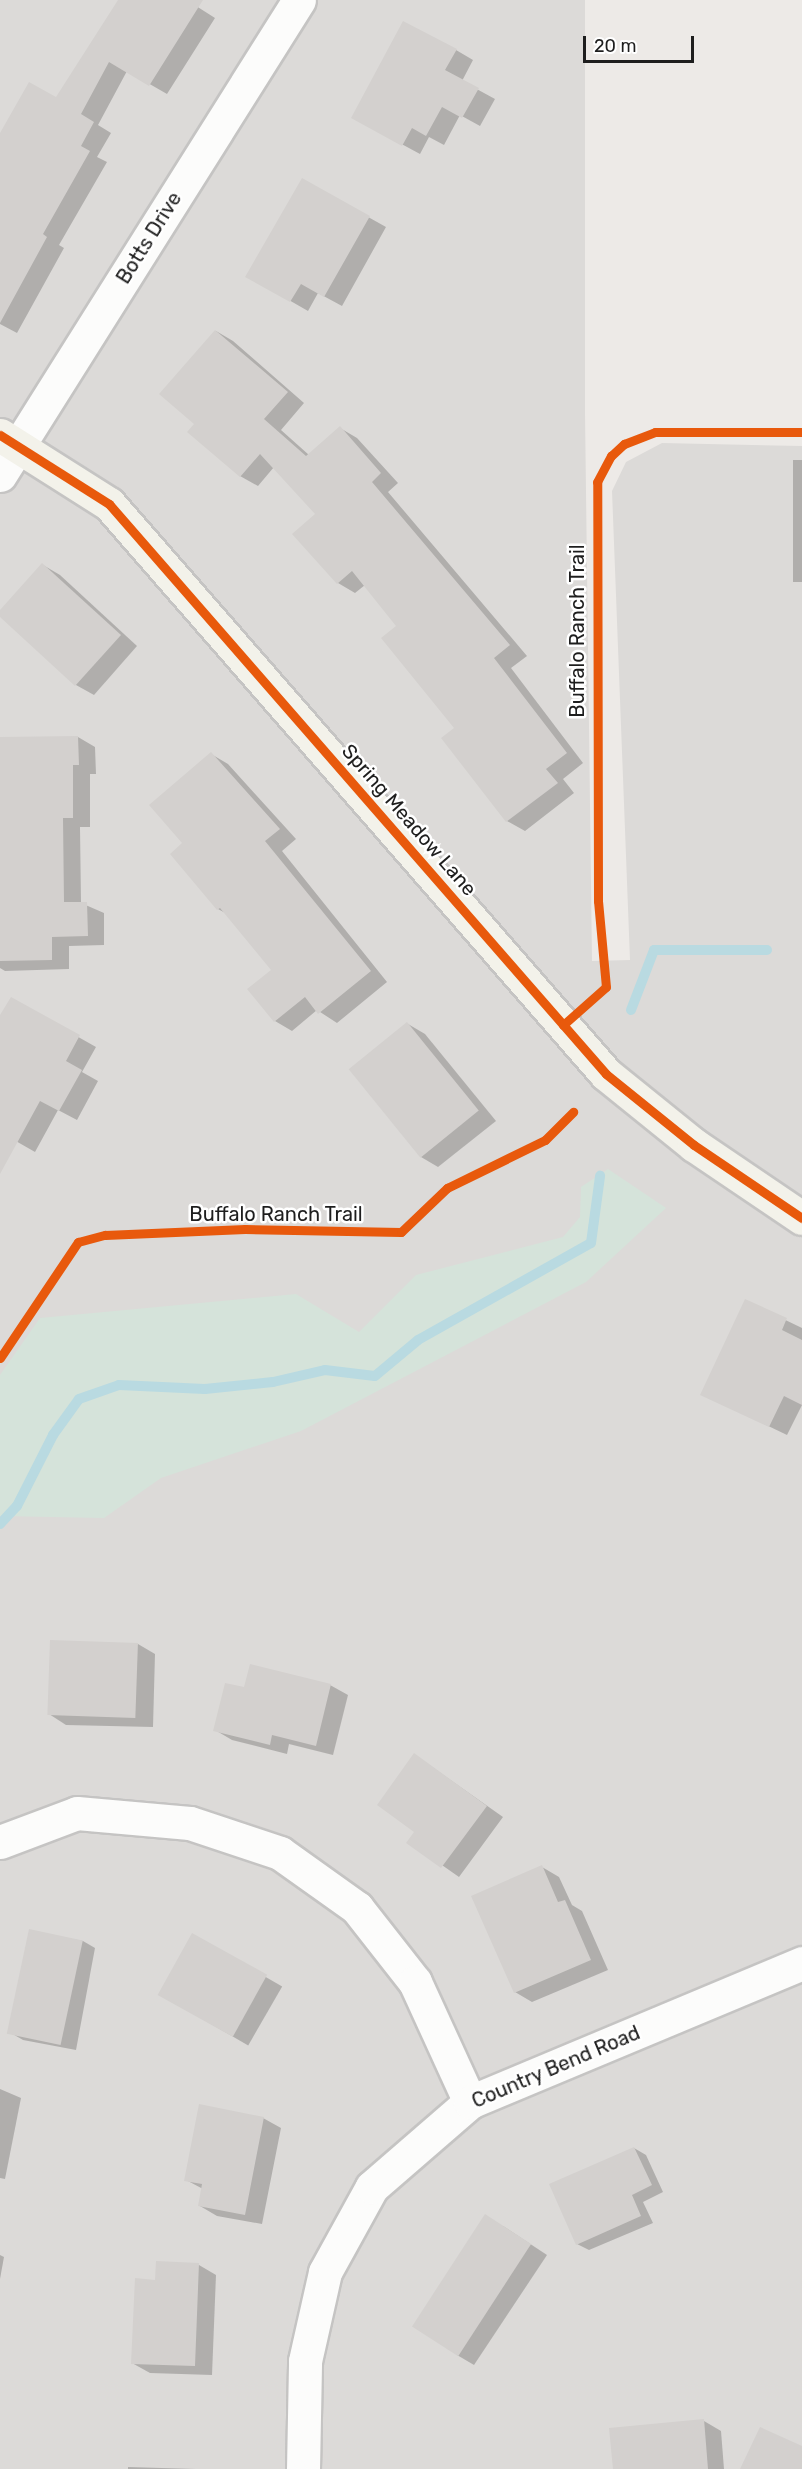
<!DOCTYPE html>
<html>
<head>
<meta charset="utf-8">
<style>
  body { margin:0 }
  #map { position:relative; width:802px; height:2469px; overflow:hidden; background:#edeae7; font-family:Rubik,sans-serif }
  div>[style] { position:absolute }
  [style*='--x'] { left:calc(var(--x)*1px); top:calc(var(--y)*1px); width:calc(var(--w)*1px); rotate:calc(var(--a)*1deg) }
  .residential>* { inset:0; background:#dcdad8 }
  .wetland>* { inset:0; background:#d5e3da }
  .shadow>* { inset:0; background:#0003; transform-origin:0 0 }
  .stream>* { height:10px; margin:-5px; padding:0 5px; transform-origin:5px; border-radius:5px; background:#b9dae1 }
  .building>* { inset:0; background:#d3d0ce; transform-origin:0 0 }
  .roads { filter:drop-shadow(2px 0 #c5c4c3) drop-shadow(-2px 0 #c5c4c3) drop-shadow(0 2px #c5c4c3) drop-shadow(0 -2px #c5c4c3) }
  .street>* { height:33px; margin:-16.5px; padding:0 16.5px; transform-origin:16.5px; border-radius:16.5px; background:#fcfcfb }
  .secondary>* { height:33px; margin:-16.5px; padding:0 16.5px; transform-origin:16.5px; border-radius:16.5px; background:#f3f2ea }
  .cycleway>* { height:9px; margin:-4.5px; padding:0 4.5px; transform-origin:4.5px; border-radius:4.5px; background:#e8590c }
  span { translate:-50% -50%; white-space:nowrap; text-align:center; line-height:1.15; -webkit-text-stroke:5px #fff; paint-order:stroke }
  .street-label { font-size:20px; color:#1e1e1e }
  .scale { position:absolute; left:583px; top:36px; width:111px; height:27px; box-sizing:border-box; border:3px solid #1e1e1e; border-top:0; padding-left:8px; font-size:18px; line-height:21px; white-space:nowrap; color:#1e1e1e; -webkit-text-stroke:4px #fff; paint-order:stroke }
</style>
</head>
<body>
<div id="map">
  <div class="residential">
    <div style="clip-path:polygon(0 0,585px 0,585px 413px,592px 961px,630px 960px,612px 491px,626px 462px,662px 443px,802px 446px,802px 2469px,0 2469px)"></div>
  </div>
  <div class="wetland">
    <div style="clip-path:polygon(608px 1169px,666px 1208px,586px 1282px,301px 1431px,161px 1478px,104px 1518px,0 1516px,0 1375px,40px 1318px,296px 1294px,359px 1332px,416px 1275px,563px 1237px,580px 1217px,581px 1187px)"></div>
  </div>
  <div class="shadow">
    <div style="clip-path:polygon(120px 0,196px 0,193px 4px,215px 18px,167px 94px,127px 71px,98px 125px,111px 133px,97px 157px,107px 162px,59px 245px,64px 248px,17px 333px,0 324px,0 136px,57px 99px)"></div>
    <div style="clip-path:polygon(456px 50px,473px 60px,462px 81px,495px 99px,480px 126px,460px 115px,444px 145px,429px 137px,420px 154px,370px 127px)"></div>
    <div style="clip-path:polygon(302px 180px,386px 227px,342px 306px,318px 293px,308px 311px,247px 276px)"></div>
    <div style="clip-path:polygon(216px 331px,233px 341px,304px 403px,281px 430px,309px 455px,340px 428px,357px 438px,398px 483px,388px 492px,527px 656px,511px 668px,583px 763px,563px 779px,574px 793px,525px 831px,507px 821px,444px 738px,456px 729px,398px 626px,365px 585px,355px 593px,338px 583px,317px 514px,274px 467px,258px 486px,240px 476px,196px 424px)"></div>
    <div style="left:793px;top:460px;width:9px;height:122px"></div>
    <div style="clip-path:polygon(43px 565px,60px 575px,137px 646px,94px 695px,76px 685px,0 615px)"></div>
    <div style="clip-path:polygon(78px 737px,95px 747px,96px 774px,90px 774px,90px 827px,80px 827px,81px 903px,104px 913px,104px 945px,69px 946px,69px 969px,5px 971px,0 968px,0 738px)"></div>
    <div style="clip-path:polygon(211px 754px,228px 764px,296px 839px,282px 851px,387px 982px,337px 1023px,317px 1010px,292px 1031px,275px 1021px,273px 970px,229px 915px,218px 909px,184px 843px)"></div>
    <div style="clip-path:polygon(11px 999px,96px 1047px,82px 1072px,98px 1081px,77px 1120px,58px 1110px,35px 1152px,0 1132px,0 1018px)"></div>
    <div style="clip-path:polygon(408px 1024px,425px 1034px,496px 1121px,438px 1167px,421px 1157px)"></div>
    <div style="clip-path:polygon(746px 1301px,802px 1328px,802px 1405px,787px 1435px,702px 1394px)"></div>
    <div style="clip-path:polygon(138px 1644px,155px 1654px,153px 1727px,66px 1725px,49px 1714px)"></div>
    <div style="clip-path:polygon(330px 1685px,348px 1695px,333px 1755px,289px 1744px,287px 1754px,232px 1740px,215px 1730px,245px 1689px)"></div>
    <div style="clip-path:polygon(415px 1755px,503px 1817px,459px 1877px,409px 1842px,417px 1832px)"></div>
    <div style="clip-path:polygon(542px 1867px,559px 1877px,572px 1905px,582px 1911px,608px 1970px,532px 2002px,515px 1992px)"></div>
    <div style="clip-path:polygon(30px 1931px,83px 1941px,95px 1948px,76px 2050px,23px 2040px,11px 2033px)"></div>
    <div style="left:193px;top:1935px;width:103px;height:68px;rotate:30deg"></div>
    <div style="clip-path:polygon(0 2089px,21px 2098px,5px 2179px,0 2178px)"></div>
    <div style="clip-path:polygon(263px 2118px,281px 2128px,262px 2224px,217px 2216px,200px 2206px,203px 2189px,186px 2180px)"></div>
    <div style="clip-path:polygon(634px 2148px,646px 2155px,663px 2192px,643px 2202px,653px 2223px,589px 2250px,577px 2244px)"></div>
    <div style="clip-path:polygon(503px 2226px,547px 2255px,474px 2365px,457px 2355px)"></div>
    <div style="clip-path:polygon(0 2255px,4px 2257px,0 2279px)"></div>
    <div style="clip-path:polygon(199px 2265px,216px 2275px,212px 2375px,150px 2373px,132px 2363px,157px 2281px)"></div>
    <div style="clip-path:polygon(704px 2421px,721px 2431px,724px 2469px,615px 2469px)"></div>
    <div style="clip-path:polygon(128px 2467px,196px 2469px,128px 2469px)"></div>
  </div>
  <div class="stream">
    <div style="--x:631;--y:1010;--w:64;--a:-69"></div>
    <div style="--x:654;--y:950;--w:113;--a:0"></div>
    <div style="--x:0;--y:1524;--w:25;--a:-47"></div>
    <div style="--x:17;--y:1506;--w:80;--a:-63.1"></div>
    <div style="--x:53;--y:1435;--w:44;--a:-54.2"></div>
    <div style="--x:79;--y:1399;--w:42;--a:-19.3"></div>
    <div style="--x:119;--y:1385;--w:86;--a:2.7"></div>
    <div style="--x:205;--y:1389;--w:68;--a:-5.9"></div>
    <div style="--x:273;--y:1382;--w:53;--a:-13"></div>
    <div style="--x:325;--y:1370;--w:50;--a:6.8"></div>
    <div style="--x:375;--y:1376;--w:56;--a:-39.9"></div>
    <div style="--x:418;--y:1340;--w:198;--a:-29.3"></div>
    <div style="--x:591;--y:1243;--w:68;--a:-82.3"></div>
  </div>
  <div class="building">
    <div style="clip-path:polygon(118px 0,203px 0,149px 86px,109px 62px,81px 114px,94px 122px,81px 146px,90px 151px,43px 234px,47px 237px,0 323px,0 133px,29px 82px,56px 97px)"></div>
    <div style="clip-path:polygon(403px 21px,457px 49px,445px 70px,479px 88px,462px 118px,442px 107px,426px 136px,412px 128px,402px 146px,351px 118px)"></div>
    <div style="clip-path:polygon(302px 178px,370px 216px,324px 297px,301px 284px,290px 302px,245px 277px)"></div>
    <div style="clip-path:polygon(215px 330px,288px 392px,264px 419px,306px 456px,340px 426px,381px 473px,372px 482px,510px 645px,494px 658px,567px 753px,546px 769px,558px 783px,506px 822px,441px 738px,454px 728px,381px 638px,396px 626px,352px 571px,337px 584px,292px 534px,315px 514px,260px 454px,240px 477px,187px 432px,194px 424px,159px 394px)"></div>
    <div style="clip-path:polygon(42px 563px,121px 635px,75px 686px,0 617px,0 610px)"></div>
    <div style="clip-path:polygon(78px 736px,79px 765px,73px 765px,73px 818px,63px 818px,64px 902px,87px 902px,88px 936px,52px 937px,52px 960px,0 961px,0 737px)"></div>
    <div style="clip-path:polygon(211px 752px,280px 829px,265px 841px,371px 971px,318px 1014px,305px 997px,274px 1022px,247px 989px,271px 970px,220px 908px,217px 910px,170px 854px,182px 843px,149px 805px)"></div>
    <div style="clip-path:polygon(11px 997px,80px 1035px,66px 1061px,82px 1070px,59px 1111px,40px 1101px,0 1174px,0 1015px)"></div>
    <div style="left:407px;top:1022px;width:114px;height:75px;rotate:51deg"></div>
    <div style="clip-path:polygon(745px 1299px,787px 1318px,782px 1330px,802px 1340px,802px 1405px,784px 1396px,769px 1427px,700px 1395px)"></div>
    <div style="left:50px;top:1640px;width:88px;height:75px;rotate:2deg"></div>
    <div style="clip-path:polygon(250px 1664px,331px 1684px,316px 1746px,272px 1735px,270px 1745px,213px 1731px,225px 1683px,244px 1687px)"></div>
    <div style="clip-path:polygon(414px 1753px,487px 1806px,441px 1868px,406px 1843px,414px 1832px,377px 1805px)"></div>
    <div style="clip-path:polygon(542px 1865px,558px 1902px,565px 1900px,591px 1960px,514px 1993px,471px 1896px)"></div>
    <div style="left:29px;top:1929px;width:55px;height:107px;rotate:12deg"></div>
    <div style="left:192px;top:1933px;width:86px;height:71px;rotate:29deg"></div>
    <div style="clip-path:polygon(199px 2104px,264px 2117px,245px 2215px,198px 2206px,202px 2184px,184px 2181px)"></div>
    <div style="clip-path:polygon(634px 2147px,652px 2185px,632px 2195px,641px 2216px,576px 2245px,549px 2184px)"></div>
    <div style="left:485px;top:2214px;width:55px;height:134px;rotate:33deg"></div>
    <div style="clip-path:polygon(156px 2261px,199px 2263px,195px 2366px,131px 2364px,135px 2278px,155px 2280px)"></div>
    <div style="clip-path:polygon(704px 2419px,708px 2469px,613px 2469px,609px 2428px)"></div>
    <div style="clip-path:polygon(760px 2427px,802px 2446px,802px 2469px,740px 2469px)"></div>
  </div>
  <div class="roads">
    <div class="street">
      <div style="--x:0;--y:475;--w:561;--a:-57.81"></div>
      <div style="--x:0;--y:1842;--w:82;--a:-20.6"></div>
      <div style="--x:77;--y:1813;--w:113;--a:5.1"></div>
      <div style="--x:190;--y:1823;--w:95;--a:18.4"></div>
      <div style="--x:280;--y:1853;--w:95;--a:35.5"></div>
      <div style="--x:357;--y:1908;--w:94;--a:51.9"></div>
      <div style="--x:415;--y:1982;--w:132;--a:65.4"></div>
      <div style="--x:303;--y:2469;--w:108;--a:-88.9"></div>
      <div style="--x:305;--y:2361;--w:91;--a:-77.3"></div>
      <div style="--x:325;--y:2272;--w:97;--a:-61.1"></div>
      <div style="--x:372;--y:2187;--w:130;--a:-40.9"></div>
      <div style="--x:470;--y:2102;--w:360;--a:-22.7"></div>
    </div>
    <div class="secondary">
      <div style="--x:0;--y:435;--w:129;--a:32.3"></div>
      <div style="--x:109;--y:504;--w:756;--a:48.91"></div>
      <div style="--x:606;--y:1074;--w:113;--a:38.9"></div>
      <div style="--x:694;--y:1145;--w:130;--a:34.1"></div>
    </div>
  </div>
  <div class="cycleway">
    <div style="--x:0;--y:435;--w:129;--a:32.3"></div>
    <div style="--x:109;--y:504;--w:756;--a:48.91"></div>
    <div style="--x:606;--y:1074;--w:113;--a:38.9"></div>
    <div style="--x:694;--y:1145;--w:130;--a:34.1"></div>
    <div style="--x:563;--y:1025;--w:57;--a:-41.5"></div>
    <div style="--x:606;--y:987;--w:86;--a:-95.3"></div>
    <div style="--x:598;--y:901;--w:419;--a:-90.1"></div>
    <div style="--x:597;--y:482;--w:30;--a:-62"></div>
    <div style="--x:611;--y:456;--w:18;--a:-43"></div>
    <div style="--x:624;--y:444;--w:33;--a:-21"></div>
    <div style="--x:655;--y:432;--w:147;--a:0"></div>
    <div style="--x:0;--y:1358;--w:140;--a:-56.1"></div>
    <div style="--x:78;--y:1242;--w:28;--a:-15"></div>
    <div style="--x:105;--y:1235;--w:140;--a:-2.5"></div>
    <div style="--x:245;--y:1229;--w:156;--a:1.1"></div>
    <div style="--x:401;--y:1232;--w:64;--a:-43.7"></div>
    <div style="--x:447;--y:1188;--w:109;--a:-26.1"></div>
    <div style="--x:545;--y:1140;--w:40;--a:-45"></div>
  </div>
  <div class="street-label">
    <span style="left:149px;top:238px;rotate:-58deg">Botts Drive</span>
    <span style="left:577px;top:631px;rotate:-90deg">Buffalo Ranch Trail</span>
    <span style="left:409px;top:820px;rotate:49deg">Spring Meadow Lane</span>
    <span style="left:276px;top:1214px">Buffalo Ranch Trail</span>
    <span style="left:556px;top:2067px;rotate:-23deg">Country Bend Road</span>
  </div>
  <div class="scale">20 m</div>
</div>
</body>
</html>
